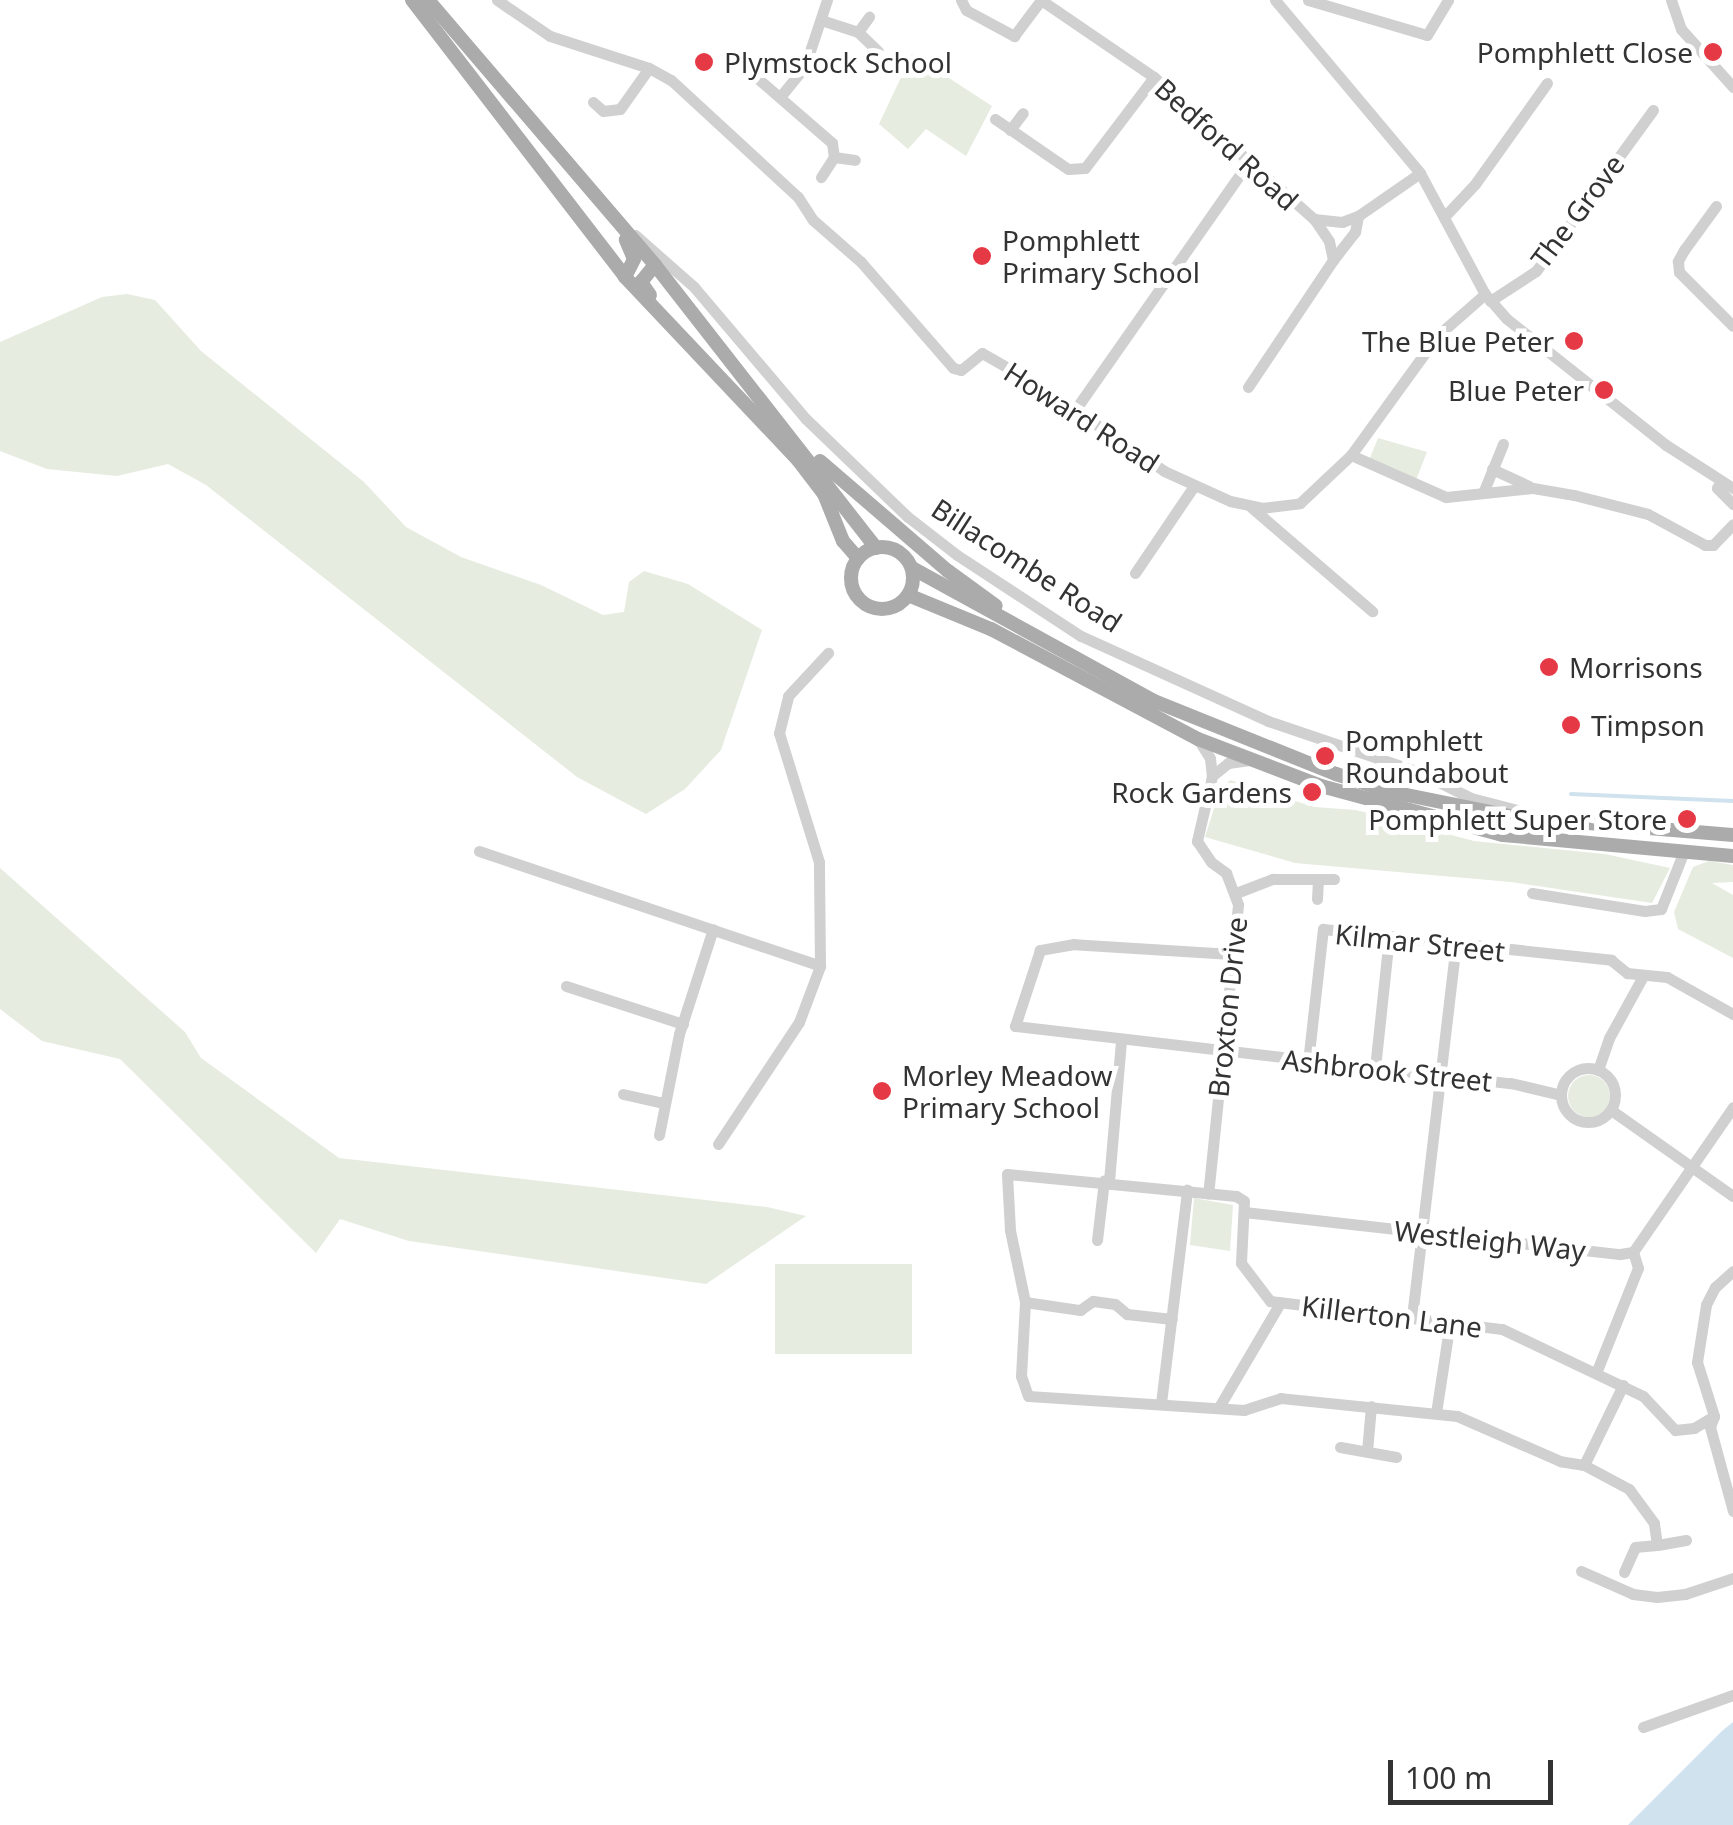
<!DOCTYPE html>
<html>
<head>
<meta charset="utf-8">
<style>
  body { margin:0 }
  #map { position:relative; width:1733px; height:1825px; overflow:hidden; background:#fff; font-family:"Noto Sans",sans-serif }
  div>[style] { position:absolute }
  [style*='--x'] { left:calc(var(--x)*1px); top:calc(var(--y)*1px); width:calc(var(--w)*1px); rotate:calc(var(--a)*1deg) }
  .green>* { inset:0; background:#e6ecdf; transform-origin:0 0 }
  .round { border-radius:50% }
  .water>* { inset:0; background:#cfe2ee }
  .stream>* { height:4px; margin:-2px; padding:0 2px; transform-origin:2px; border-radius:2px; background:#cfe2ee }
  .minor>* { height:11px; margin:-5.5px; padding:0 5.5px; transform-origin:5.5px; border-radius:5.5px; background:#d0d0d0 }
  .minor>.ring { margin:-5.5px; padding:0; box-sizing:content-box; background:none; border:11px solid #d0d0d0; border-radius:50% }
  .major>* { height:14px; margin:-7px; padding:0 7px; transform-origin:7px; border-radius:7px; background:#ababab }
  .major>.ring { margin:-7px; padding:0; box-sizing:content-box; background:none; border:14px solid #ababab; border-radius:50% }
  .dots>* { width:28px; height:28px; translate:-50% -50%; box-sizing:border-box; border:5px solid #fff; border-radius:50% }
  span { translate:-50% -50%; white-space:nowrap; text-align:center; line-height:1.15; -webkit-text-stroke:10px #fff; paint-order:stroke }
  .poi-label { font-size:28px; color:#333 }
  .right { translate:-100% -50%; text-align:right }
  .left { translate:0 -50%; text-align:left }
  .street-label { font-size:28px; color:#333 }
  .scale { position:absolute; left:1388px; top:1760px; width:165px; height:45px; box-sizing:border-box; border:5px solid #333; border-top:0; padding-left:12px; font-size:30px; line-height:35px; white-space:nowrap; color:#333; -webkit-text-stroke:8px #fff; paint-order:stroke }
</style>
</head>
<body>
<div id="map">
  <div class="green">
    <div style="clip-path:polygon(912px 54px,992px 106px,966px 156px,926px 129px,908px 149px,879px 124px)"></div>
    <div style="clip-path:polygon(127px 294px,155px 300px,201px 351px,364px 482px,406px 527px,461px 557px,541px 585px,603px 615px,624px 612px,629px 582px,644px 571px,688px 584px,762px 630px,721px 750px,685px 789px,646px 814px,577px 777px,206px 485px,168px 464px,117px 476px,47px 469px,0 451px,0 342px,102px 297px)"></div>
    <div style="clip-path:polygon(1378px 438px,1427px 452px,1416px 480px,1370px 458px)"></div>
    <div style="clip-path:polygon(1230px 780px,1314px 807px,1356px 810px,1474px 841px,1605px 854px,1670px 868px,1652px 903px,1511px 882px,1295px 863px,1205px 837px,1219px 793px)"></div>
    <div style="clip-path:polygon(1709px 861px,1733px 865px,1733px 882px,1712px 883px,1733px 895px,1733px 958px,1678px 929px,1674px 912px,1693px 867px)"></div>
    <div style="clip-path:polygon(0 868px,185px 1032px,201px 1058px,339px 1158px,767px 1207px,806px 1216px,706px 1284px,409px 1241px,340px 1219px,316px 1253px,120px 1059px,42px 1041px,0 1009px)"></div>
    <div class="round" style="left:1568px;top:1075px;width:42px;height:42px"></div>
    <div style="clip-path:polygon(1194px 1198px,1233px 1205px,1230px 1251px,1190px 1245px)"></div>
    <div style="left:775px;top:1264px;width:137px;height:90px"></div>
  </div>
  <div class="water">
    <div style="clip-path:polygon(1733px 1722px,1733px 1825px,1628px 1825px,1722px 1731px)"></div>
  </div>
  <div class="stream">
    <div style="--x:1571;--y:794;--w:162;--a:2.5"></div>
  </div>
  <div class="minor">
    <div style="--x:497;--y:0;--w:64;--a:34.2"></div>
    <div style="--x:550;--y:36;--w:104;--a:17.9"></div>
    <div style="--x:649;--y:68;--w:25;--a:29"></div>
    <div style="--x:671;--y:80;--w:173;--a:42.7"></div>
    <div style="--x:798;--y:197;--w:27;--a:57"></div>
    <div style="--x:813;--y:220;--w:64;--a:41.2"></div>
    <div style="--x:861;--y:262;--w:140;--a:49"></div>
    <div style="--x:953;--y:368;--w:8;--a:14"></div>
    <div style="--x:961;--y:370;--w:27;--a:-39"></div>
    <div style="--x:982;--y:353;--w:70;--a:29.8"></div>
    <div style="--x:1043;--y:388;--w:147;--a:34.4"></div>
    <div style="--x:1164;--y:471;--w:72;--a:24.4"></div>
    <div style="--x:1230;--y:501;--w:33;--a:12"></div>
    <div style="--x:1262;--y:508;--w:38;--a:-7"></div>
    <div style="--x:1300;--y:503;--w:70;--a:-43.3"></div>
    <div style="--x:1351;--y:455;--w:147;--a:-54.1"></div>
    <div style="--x:1437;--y:336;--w:64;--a:-41.2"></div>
    <div style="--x:961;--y:0;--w:11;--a:63"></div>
    <div style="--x:966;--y:10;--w:55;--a:28.4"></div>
    <div style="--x:1014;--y:36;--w:45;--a:-53.1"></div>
    <div style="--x:1041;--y:0;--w:137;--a:34.3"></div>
    <div style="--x:1154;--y:77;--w:214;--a:41.6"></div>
    <div style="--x:1314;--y:219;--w:28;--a:6"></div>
    <div style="--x:1342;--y:222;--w:17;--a:-21"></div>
    <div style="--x:1358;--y:216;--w:75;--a:-34.7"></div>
    <div style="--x:1275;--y:0;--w:226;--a:50"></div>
    <div style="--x:1420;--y:173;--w:137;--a:61.8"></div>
    <div style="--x:1485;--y:294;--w:33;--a:49"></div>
    <div style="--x:1507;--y:319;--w:203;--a:38.4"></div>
    <div style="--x:1666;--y:445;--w:80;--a:32.7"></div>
    <div style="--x:1308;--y:0;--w:124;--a:16.4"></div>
    <div style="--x:1427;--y:35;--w:41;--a:-59"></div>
    <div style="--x:1671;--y:0;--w:31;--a:71"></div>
    <div style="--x:1681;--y:29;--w:78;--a:48.1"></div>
    <div style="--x:821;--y:20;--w:39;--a:18"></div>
    <div style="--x:858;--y:32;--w:28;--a:44"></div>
    <div style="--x:858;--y:32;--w:19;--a:-54"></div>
    <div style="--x:749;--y:71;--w:110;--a:40.9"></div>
    <div style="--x:832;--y:143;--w:14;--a:82"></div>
    <div style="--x:834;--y:157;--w:24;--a:123"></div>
    <div style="--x:780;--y:97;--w:40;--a:-51"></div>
    <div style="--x:805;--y:66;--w:70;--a:-71.6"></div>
    <div style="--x:593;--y:102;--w:13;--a:42"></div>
    <div style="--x:603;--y:111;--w:17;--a:-7"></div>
    <div style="--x:620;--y:109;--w:50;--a:-54.7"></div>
    <div style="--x:995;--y:119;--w:88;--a:34.4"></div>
    <div style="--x:1068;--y:169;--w:17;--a:-3"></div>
    <div style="--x:1085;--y:168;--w:114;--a:-52.8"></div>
    <div style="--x:1010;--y:130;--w:21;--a:-53"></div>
    <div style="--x:834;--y:157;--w:21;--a:8"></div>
    <div style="--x:1716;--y:206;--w:54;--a:126"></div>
    <div style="--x:1684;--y:250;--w:13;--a:119"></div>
    <div style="--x:1678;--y:261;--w:11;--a:85"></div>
    <div style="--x:1679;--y:272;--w:76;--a:45"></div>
    <div style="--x:1444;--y:217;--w:45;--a:-46.8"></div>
    <div style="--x:1475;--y:184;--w:124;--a:-54.5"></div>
    <div style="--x:635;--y:235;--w:79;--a:41.4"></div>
    <div style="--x:694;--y:287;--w:173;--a:49.7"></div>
    <div style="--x:806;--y:419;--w:141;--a:43.9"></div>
    <div style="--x:908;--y:517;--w:62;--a:37.8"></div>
    <div style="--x:957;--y:555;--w:148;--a:33.2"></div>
    <div style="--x:1081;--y:636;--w:205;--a:24.4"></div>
    <div style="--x:1268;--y:721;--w:159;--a:18.7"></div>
    <div style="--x:1419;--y:772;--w:58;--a:26.6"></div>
    <div style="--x:1471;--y:798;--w:60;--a:14.5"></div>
    <div style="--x:1333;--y:260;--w:36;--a:-52"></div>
    <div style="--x:1355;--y:232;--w:16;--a:-79"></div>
    <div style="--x:1490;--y:301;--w:55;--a:-33.1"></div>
    <div style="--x:1536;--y:271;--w:199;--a:-54"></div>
    <div style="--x:1248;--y:387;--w:153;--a:-56.2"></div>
    <div style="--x:1333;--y:260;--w:19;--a:-102"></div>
    <div style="--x:1329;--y:241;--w:27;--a:-124"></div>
    <div style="--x:1075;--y:410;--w:300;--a:-55"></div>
    <div style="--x:1351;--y:455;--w:104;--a:23.9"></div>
    <div style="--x:1446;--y:497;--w:87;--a:-5.9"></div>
    <div style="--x:1533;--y:488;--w:42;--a:9.7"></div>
    <div style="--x:1574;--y:495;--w:76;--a:14.4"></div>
    <div style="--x:1648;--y:514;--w:65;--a:28.5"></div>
    <div style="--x:1705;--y:545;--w:8;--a:0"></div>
    <div style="--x:1713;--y:545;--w:29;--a:-46"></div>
    <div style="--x:1492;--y:469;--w:41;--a:24.7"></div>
    <div style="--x:1721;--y:481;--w:8;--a:120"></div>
    <div style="--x:1717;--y:488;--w:23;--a:45"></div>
    <div style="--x:1483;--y:493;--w:53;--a:-67.8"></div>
    <div style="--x:1251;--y:507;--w:160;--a:40.7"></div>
    <div style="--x:1135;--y:573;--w:105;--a:-55.9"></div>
    <div style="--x:1198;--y:739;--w:22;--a:58"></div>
    <div style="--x:1210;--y:758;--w:18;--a:84"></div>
    <div style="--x:1212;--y:776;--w:67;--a:103"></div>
    <div style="--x:1197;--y:841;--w:25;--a:56"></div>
    <div style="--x:1211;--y:862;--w:19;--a:36"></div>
    <div style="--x:1226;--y:873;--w:34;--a:69"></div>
    <div style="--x:1238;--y:905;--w:290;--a:95.9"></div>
    <div style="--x:1345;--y:774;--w:28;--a:2"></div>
    <div style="--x:1373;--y:775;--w:28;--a:-18"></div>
    <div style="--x:1212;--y:776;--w:21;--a:-39"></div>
    <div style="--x:1228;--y:763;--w:22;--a:-8"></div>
    <div style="--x:479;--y:851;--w:360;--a:18.6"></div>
    <div style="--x:1236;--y:893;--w:40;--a:-21"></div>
    <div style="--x:1273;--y:879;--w:61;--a:0"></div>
    <div style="--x:1532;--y:893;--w:114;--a:9.1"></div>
    <div style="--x:1645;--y:911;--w:16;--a:-7"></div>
    <div style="--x:1661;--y:909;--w:62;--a:-68.4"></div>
    <div style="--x:1317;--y:899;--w:20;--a:-87"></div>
    <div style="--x:1231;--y:954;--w:157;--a:-176.4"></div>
    <div style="--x:1074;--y:944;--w:35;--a:170"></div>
    <div style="--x:1040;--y:950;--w:80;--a:108.2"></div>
    <div style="--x:1015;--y:1026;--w:499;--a:6.6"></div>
    <div style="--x:1511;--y:1083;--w:51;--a:13.5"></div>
    <div style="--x:566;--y:986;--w:123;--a:18"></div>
    <div style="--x:1308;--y:1062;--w:134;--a:-83.6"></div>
    <div style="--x:1323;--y:929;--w:290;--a:6.1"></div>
    <div style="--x:1611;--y:960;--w:21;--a:39"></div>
    <div style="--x:1627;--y:973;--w:40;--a:5.7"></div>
    <div style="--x:1667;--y:977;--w:76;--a:29.3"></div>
    <div style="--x:1375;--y:1068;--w:133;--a:-83.9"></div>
    <div class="ring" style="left:1561px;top:1068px;width:43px;height:43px"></div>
    <div style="--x:1598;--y:1070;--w:34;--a:-71"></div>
    <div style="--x:1609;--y:1038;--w:68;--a:-61.2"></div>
    <div style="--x:623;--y:1094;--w:42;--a:12.4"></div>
    <div style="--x:1611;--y:1110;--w:149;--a:35.2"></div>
    <div style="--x:659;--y:1135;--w:103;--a:-78.8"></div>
    <div style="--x:679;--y:1034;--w:110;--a:-72.1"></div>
    <div style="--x:718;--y:1144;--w:146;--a:-56.4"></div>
    <div style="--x:799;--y:1022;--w:60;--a:-69.4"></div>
    <div style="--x:820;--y:966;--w:104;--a:-90.6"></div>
    <div style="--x:819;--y:862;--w:135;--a:-107.2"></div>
    <div style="--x:779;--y:733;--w:38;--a:-76"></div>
    <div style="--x:788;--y:696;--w:59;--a:-47.1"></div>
    <div style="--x:1109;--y:1181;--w:141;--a:-85.1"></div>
    <div style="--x:1244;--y:1212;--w:378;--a:6.4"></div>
    <div style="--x:1620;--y:1254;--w:13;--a:-9"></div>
    <div style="--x:1633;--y:1252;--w:176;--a:-55.4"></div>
    <div style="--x:1097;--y:1240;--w:60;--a:-83.3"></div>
    <div style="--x:1733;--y:1271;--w:24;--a:138"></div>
    <div style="--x:1715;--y:1287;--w:20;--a:117"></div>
    <div style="--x:1706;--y:1305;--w:58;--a:99"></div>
    <div style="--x:1697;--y:1362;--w:57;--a:72.5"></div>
    <div style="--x:1714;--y:1416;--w:12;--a:110"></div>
    <div style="--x:1710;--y:1427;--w:87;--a:74.7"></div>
    <div style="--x:1025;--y:1302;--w:56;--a:8.3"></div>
    <div style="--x:1080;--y:1310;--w:16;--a:-35"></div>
    <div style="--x:1093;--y:1301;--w:22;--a:8"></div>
    <div style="--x:1115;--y:1304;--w:16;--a:40"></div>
    <div style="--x:1127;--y:1314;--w:45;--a:6.3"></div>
    <div style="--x:1412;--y:1317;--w:376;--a:-83.3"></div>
    <div style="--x:1596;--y:1373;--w:113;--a:-68.2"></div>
    <div style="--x:1638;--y:1268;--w:17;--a:-107"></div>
    <div style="--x:1161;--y:1403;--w:215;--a:-83"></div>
    <div style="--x:1219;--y:1407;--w:121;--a:-59.6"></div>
    <div style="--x:1436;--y:1413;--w:92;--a:-81.3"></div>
    <div style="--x:1340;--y:1447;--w:57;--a:10.1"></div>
    <div style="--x:1367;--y:1451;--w:45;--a:-84.9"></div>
    <div style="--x:1584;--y:1465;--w:89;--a:-64"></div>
    <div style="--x:1686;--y:1540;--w:29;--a:170"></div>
    <div style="--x:1657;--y:1545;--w:22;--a:-98"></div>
    <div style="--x:1654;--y:1523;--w:42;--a:-126.3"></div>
    <div style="--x:1629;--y:1489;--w:51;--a:-151.9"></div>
    <div style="--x:1584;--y:1465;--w:24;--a:-171"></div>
    <div style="--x:1560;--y:1461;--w:112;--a:-156.4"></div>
    <div style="--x:1457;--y:1416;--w:177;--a:-174.2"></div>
    <div style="--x:1281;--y:1398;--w:39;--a:162"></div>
    <div style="--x:1244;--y:1410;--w:216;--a:-176.3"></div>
    <div style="--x:1028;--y:1396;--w:21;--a:-109"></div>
    <div style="--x:1021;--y:1376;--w:74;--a:-86.9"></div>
    <div style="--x:1025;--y:1302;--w:74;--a:-101.8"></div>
    <div style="--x:1010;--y:1230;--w:56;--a:-93.1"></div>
    <div style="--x:1007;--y:1174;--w:230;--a:5.5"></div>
    <div style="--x:1236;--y:1196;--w:9;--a:32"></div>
    <div style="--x:1244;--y:1201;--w:62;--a:92.8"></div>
    <div style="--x:1241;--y:1263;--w:48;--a:52.7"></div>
    <div style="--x:1270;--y:1301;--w:234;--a:6.9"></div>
    <div style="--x:1502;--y:1329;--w:156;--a:25.4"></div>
    <div style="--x:1643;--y:1396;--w:47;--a:46.7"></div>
    <div style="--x:1675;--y:1430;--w:19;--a:-6"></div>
    <div style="--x:1694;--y:1428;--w:23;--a:-31"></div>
    <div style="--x:1581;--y:1571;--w:57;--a:23.9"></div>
    <div style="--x:1633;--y:1594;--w:24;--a:7"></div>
    <div style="--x:1657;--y:1597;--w:28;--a:-6"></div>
    <div style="--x:1685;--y:1594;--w:51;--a:-18.4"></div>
    <div style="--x:1624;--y:1572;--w:27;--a:-66"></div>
    <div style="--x:1635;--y:1547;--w:22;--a:-5"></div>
    <div style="--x:1643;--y:1727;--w:96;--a:-19.6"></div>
  </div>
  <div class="major">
    <div style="--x:412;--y:0;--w:349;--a:52.4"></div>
    <div style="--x:625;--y:277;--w:252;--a:46.6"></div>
    <div style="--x:798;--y:460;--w:43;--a:52.6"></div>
    <div style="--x:824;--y:494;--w:51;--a:68"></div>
    <div style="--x:843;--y:541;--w:23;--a:49"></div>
    <div style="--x:428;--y:0;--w:349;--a:49.4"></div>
    <div style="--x:655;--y:265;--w:359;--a:52"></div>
    <div style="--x:625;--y:277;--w:20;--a:-63"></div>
    <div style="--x:634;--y:259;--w:21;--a:-113"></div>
    <div style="--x:650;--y:295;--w:16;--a:-125"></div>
    <div style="--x:641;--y:282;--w:22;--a:-51"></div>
    <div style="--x:820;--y:461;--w:169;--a:40.7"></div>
    <div style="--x:948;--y:571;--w:59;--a:36.1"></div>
    <div class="ring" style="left:851px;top:547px;width:48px;height:48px"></div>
    <div style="--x:912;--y:568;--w:276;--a:28.8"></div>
    <div style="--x:1154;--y:701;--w:196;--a:21.9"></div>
    <div style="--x:1336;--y:774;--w:59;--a:17.8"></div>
    <div style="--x:1392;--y:792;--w:126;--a:11.5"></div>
    <div style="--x:1515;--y:817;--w:219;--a:4.7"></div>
    <div style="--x:908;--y:595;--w:90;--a:22.3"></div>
    <div style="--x:991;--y:629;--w:234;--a:28"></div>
    <div style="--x:1198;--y:739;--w:132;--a:20.9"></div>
    <div style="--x:1321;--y:786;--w:188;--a:15.1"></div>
    <div style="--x:1503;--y:835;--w:231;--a:5.2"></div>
  </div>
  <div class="dots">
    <div style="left:1713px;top:52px;background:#e63946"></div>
    <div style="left:704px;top:62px;background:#e63946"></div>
    <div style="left:982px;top:256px;background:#e63946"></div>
    <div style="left:1574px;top:341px;background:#e63946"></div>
    <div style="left:1604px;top:390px;background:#e63946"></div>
    <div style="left:1549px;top:667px;background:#e63946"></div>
    <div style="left:1571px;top:725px;background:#e63946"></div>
    <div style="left:1325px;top:756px;background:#e63946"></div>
    <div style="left:1312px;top:792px;background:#e63946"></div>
    <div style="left:1687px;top:819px;background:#e63946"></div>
    <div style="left:882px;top:1091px;background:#e63946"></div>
  </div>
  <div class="poi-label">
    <span class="right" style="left:1693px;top:52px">Pomphlett Close</span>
    <span class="left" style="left:724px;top:62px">Plymstock School</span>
    <span class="left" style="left:1002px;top:256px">Pomphlett<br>Primary School</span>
    <span class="right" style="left:1554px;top:341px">The Blue Peter</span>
    <span class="right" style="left:1584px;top:390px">Blue Peter</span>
    <span class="left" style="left:1569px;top:667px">Morrisons</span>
    <span class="left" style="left:1591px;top:725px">Timpson</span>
    <span class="left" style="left:1345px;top:756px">Pomphlett<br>Roundabout</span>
    <span class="right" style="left:1292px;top:792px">Rock Gardens</span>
    <span class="right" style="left:1667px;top:819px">Pomphlett Super Store</span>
    <span class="left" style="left:902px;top:1091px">Morley Meadow<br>Primary School</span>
  </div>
  <div class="street-label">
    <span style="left:1227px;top:144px;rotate:42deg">Bedford Road</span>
    <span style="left:1577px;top:211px;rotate:-53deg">The Grove</span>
    <span style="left:1082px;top:417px;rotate:33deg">Howard Road</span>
    <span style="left:1027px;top:565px;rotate:33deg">Billacombe Road</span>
    <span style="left:1420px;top:942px;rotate:6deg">Kilmar Street</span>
    <span style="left:1227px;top:1007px;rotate:-84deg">Broxton Drive</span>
    <span style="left:1387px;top:1070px;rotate:6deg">Ashbrook Street</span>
    <span style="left:1490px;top:1240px;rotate:6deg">Westleigh Way</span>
    <span style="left:1392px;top:1316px;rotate:7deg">Killerton Lane</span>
  </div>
  <div class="scale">100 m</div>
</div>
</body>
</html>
